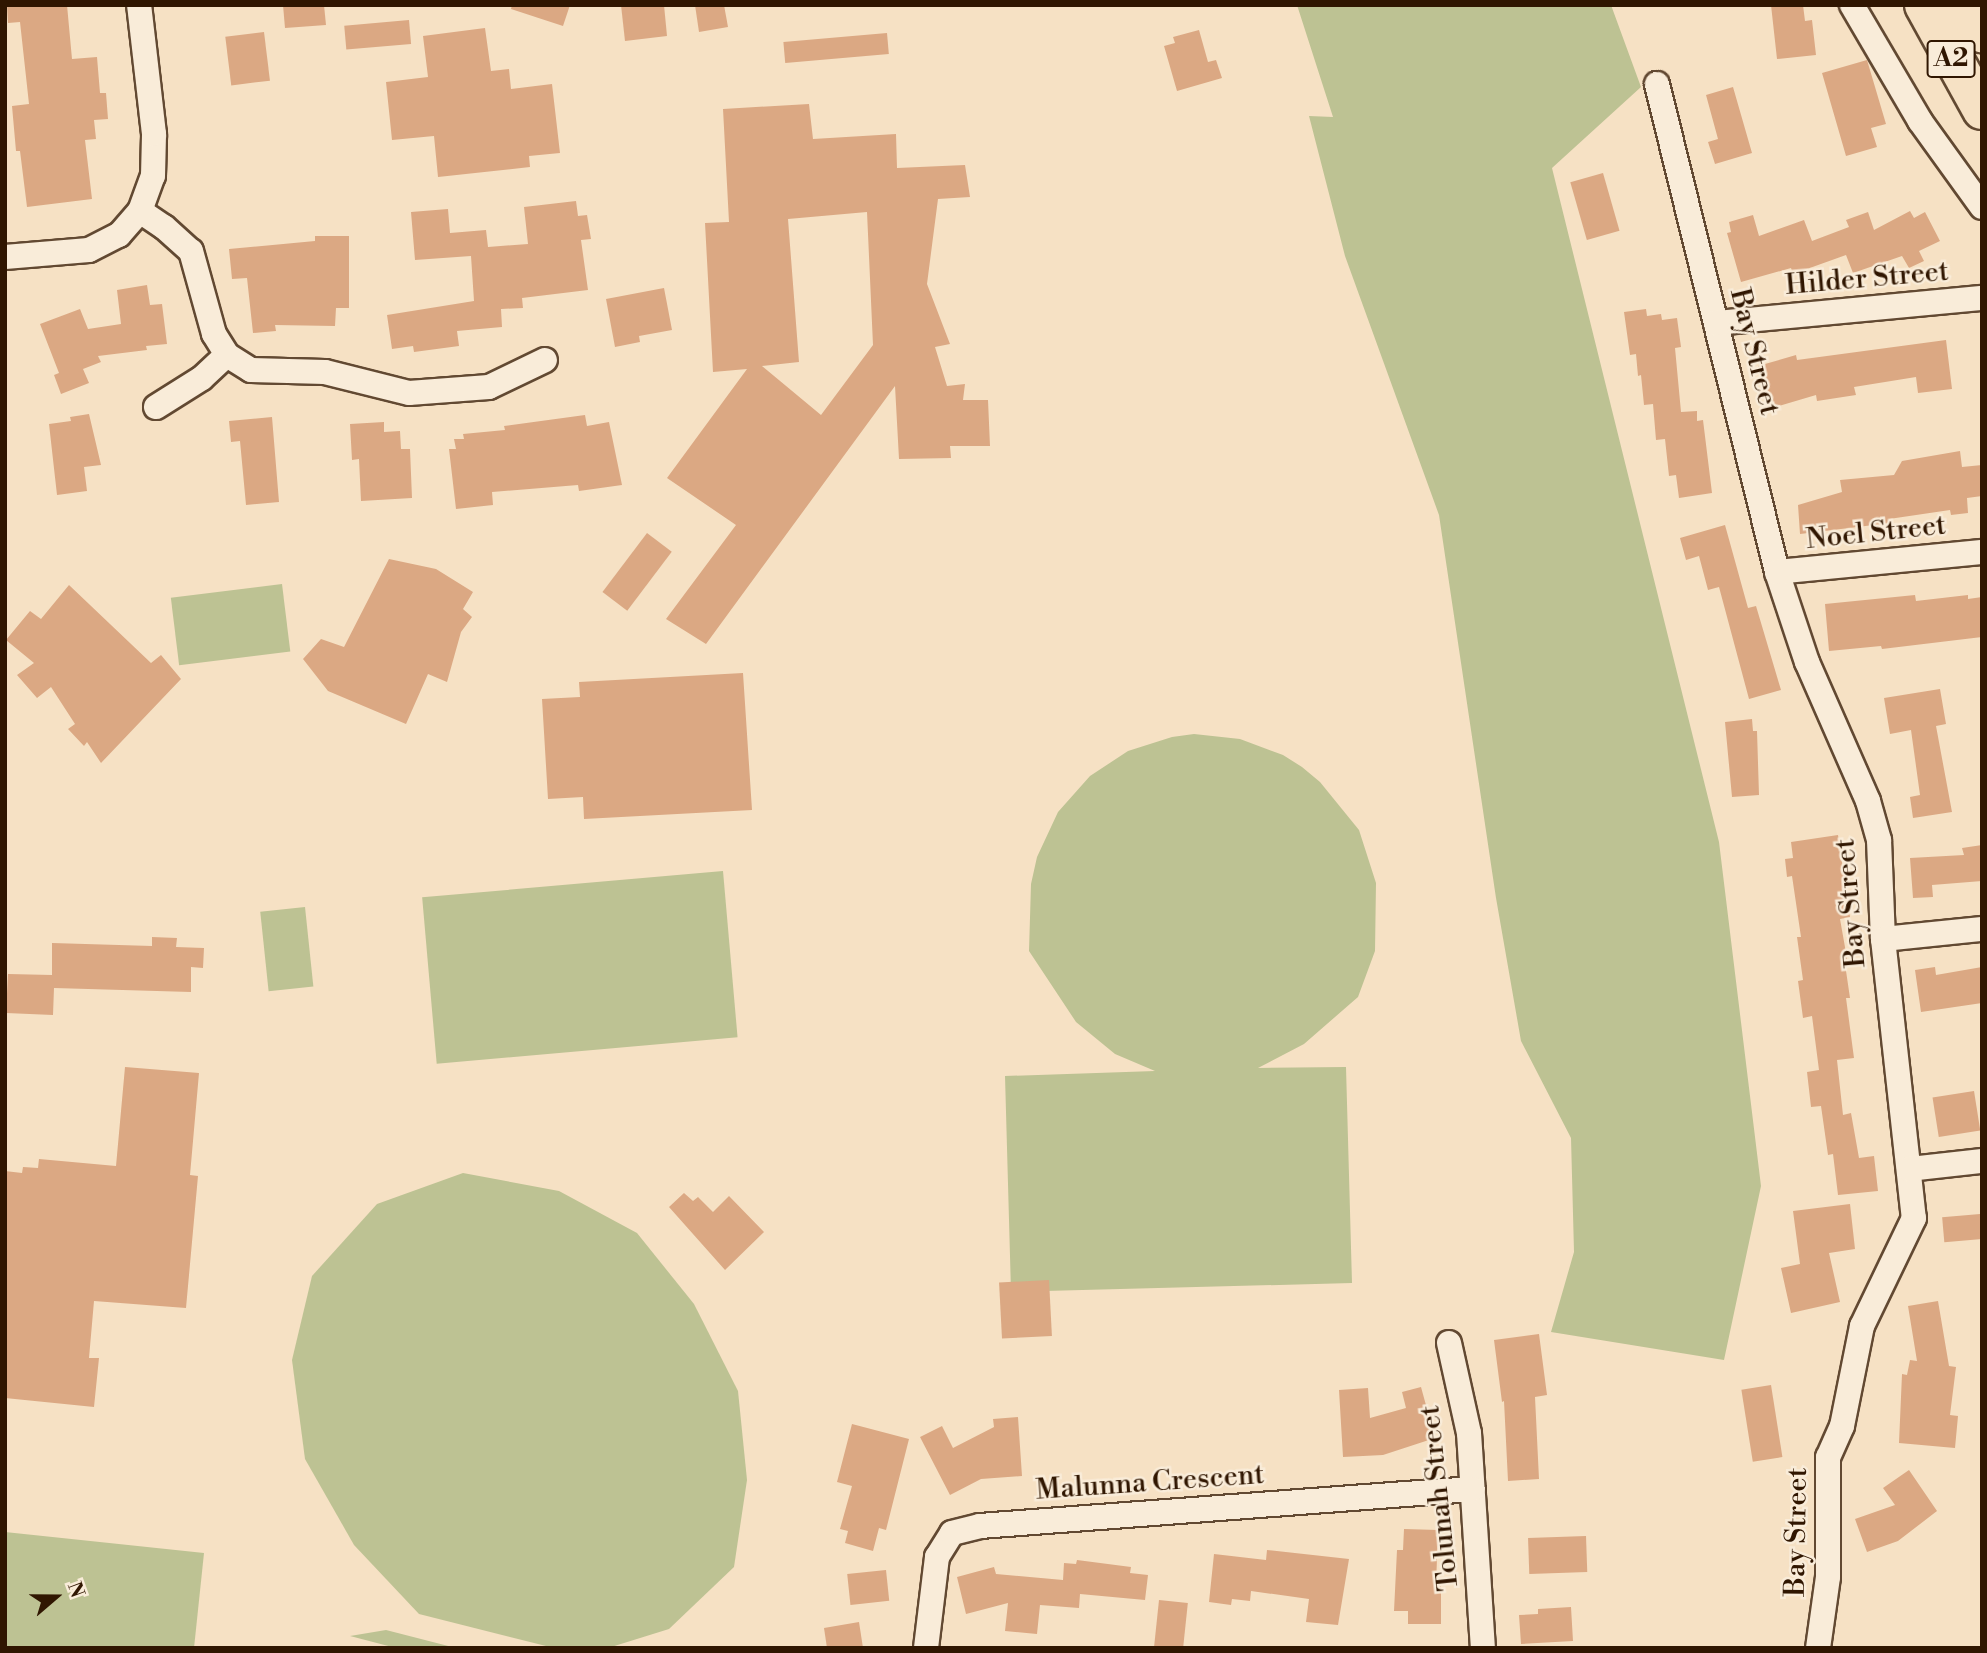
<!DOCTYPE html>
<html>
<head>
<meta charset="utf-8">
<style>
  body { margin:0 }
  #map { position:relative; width:1987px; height:1653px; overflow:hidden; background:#f6e1c4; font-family:"Libre Bodoni",serif }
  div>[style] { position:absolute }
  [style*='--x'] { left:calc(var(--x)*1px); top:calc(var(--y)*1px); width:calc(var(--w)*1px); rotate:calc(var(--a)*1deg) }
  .green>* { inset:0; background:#bdc293; transform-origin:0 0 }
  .building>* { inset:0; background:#dba883; transform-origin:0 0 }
  .roads { filter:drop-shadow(2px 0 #624932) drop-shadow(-2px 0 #624932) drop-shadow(0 2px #624932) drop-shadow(0 -2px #624932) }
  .minor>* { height:24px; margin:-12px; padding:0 12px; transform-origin:12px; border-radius:12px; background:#f9ecd9 }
  .trunk>* { height:38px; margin:-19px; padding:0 19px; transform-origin:19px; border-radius:19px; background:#f6e1c4 }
  span { translate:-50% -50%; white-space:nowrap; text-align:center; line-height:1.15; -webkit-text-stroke:5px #f9ecd9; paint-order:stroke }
  .shield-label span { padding:2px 5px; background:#f9ecd9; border:2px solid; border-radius:5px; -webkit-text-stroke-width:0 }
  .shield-label { font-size:26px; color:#301601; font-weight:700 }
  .street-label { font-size:28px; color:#301601 }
  .frame { position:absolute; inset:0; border:7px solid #301601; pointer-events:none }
  .north { position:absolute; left:21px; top:1562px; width:70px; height:70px; -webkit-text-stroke:5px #f9ecd9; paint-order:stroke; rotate:70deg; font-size:19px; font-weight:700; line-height:28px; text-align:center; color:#301601 }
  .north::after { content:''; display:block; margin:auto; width:24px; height:32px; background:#301601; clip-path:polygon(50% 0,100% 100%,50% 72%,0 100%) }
</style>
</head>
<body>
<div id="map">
  <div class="green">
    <div style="clip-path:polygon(1297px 5px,1611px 5px,1641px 87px,1552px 168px,1719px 842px,1761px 1186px,1724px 1360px,1551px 1332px,1574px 1252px,1571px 1138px,1521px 1041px,1496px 898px,1439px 515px,1345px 256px,1309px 116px,1333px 117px)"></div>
    <div style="left:282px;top:584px;width:68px;height:112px;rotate:83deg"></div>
    <div style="clip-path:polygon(1194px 734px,1240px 739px,1283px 755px,1302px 767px,1320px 782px,1359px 830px,1376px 883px,1375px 951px,1358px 997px,1304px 1044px,1258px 1068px,1346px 1067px,1352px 1283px,1011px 1292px,1005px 1076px,1155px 1071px,1115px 1054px,1076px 1022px,1029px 951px,1031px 884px,1037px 857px,1058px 812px,1090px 776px,1128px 751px,1172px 737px)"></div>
    <div style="left:723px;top:871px;width:167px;height:302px;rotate:85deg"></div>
    <div style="left:305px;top:907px;width:80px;height:45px;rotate:84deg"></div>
    <div style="clip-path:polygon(463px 1173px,559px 1191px,637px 1233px,694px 1304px,738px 1391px,747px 1480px,734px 1567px,669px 1629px,608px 1648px,554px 1648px,419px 1614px,354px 1545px,305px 1459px,292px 1360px,312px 1276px,377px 1204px)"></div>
    <div style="clip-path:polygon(5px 1532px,204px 1553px,194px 1648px,5px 1648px)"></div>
    <div style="clip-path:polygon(386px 1630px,456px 1648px,396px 1648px,350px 1636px)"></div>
  </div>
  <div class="building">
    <div style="clip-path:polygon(7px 5px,67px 5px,72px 59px,97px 57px,100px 93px,106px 93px,108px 119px,94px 120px,96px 139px,85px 140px,92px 199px,27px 207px,20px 151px,16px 151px,12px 106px,29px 104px,20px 22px,8px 23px)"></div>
    <div style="clip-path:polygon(283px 5px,324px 5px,326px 25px,285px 28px)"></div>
    <div style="clip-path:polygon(512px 5px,570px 5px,563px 26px,511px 9px)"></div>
    <div style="clip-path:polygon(621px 5px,664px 5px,667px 36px,625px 41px)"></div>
    <div style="clip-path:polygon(695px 5px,724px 5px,728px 27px,699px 32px)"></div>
    <div style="clip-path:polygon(1771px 5px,1803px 5px,1805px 21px,1812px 20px,1816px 55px,1777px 59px)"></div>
    <div style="left:409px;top:20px;width:24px;height:65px;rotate:85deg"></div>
    <div style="clip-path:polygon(485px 28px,491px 71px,509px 69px,511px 89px,552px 84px,560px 153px,529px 156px,530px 167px,438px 177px,434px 136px,392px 140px,386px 82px,428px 77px,423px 36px)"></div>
    <div style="clip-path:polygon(1199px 30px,1208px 62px,1216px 60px,1222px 78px,1177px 91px,1164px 46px,1175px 43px,1173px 37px)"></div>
    <div style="left:264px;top:32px;width:49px;height:39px;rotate:83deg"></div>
    <div style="left:887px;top:33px;width:21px;height:104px;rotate:85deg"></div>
    <div style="clip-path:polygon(1867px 60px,1886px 124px,1871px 128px,1877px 147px,1846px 156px,1822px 73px)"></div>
    <div style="clip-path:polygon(1733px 87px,1752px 153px,1715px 164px,1708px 142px,1718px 139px,1706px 95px)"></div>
    <div style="clip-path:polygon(evenodd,809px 104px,813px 139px,896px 134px,897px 168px,965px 165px,970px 197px,938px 199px,927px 284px,950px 344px,935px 347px,947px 386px,965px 384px,963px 400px,988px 400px,990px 446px,950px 446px,951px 458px,899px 459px,895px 386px,706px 644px,666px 619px,736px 525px,667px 478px,747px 369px,713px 372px,705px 223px,729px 222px,723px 109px,809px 104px,867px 212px,873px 345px,821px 415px,762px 366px,799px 362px,788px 219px,867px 212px)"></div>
    <div style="left:1603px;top:173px;width:60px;height:34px;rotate:74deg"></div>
    <div style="clip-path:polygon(576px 201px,578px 216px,587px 215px,591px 239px,581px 240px,588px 290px,522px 298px,523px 308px,501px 309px,502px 327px,457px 331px,459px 346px,414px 352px,413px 346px,392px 349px,387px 315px,474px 301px,471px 256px,415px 260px,411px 212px,448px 209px,450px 233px,486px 230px,488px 247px,528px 244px,524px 207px)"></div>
    <div style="clip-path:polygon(1910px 211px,1914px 218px,1925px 212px,1940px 241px,1919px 251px,1924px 261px,1909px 268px,1902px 256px,1853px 273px,1846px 255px,1793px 274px,1791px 268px,1741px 282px,1727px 233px,1731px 232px,1729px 222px,1753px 215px,1759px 236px,1804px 220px,1812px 241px,1849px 227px,1846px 220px,1868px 212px,1874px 230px)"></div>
    <div style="clip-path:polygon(315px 236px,349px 236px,349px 308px,336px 308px,335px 326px,275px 325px,276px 331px,253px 333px,247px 278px,232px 279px,229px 249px,315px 241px)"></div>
    <div style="clip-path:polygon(147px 285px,150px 305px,162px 304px,167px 344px,146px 346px,147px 350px,98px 356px,101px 362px,83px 369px,89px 383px,61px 394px,54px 375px,59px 373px,40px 324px,80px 309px,88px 329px,121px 324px,117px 290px)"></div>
    <div style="clip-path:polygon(664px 288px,672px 330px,639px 336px,640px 342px,615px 347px,606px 299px)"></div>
    <div style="clip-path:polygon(1646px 309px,1647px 316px,1661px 314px,1662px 320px,1677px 318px,1681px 347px,1675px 348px,1681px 412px,1697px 411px,1697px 421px,1703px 420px,1712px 493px,1679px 498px,1676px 475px,1669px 476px,1665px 439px,1656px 440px,1653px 404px,1644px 405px,1641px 375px,1638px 376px,1636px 354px,1630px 355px,1624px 312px)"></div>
    <div style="clip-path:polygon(1946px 340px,1952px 389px,1918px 393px,1916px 377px,1854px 387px,1856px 395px,1817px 401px,1816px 395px,1769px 409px,1758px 366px,1796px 355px,1797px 360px)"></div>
    <div style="clip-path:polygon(89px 414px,101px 465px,84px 467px,87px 491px,57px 495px,49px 424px,71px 421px,70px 417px)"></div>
    <div style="clip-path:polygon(585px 415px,587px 426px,609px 422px,622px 485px,579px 491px,578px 485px,492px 492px,493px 505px,456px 509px,449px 449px,456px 449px,454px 439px,464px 439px,463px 434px,505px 430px,504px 426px)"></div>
    <div style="clip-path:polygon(272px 417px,279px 502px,246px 505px,240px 441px,231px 442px,229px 421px)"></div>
    <div style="clip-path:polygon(384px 422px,384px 432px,400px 431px,401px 449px,410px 449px,412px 498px,361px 501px,359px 459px,352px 460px,350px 424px)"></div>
    <div style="clip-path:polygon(1960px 451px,1962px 467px,1982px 465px,1982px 496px,1967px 498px,1968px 513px,1951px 515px,1950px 510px,1889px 519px,1890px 523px,1800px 534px,1798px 505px,1842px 492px,1840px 480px,1894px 475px,1902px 461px)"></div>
    <div style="clip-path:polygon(1725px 525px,1748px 608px,1756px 606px,1781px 690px,1749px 699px,1719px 587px,1708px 590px,1699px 556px,1686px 560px,1680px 538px)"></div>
    <div style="left:647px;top:533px;width:31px;height:74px;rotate:37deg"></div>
    <div style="clip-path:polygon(389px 559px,436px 569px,473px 592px,463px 609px,472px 617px,461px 632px,447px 682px,428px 674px,406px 724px,328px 691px,303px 659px,321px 639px,344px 647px)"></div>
    <div style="clip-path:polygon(69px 585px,151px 663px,161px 655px,181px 679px,101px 763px,87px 742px,84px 746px,68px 729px,75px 724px,51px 687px,37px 698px,17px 675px,34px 663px,6px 640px,30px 611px,41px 619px)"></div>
    <div style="clip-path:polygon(1915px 595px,1916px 601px,1968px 595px,1968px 599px,1982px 597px,1982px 637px,1882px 649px,1881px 646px,1829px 651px,1825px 604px)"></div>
    <div style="clip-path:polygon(743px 673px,752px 810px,584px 819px,583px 797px,548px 799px,542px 699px,580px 697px,579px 682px)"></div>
    <div style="clip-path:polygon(1940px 689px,1946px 724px,1936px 726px,1952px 812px,1913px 818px,1910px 797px,1920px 795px,1911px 730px,1890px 734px,1884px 698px)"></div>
    <div style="clip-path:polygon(1752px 719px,1753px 731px,1757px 731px,1759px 795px,1732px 797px,1725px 722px)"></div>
    <div style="clip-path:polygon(1838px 835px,1850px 917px,1840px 919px,1848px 964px,1845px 964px,1850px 998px,1846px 998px,1854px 1058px,1837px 1060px,1843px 1115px,1851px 1113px,1859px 1158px,1874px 1156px,1878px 1191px,1838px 1195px,1833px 1154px,1828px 1155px,1821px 1106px,1811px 1107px,1807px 1072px,1819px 1070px,1812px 1016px,1803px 1018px,1798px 981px,1803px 980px,1797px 937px,1801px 937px,1792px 876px,1787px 877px,1785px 859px,1793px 858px,1791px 842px)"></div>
    <div style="clip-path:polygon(1982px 845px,1982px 881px,1932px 885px,1933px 897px,1913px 898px,1910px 858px,1964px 855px,1962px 848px)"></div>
    <div style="clip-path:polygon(152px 937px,177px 938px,176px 947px,204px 948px,203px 968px,191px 967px,191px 992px,54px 988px,53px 1015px,6px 1013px,8px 974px,52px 975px,52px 943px,152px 946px)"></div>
    <div style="clip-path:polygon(1935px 967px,1936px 975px,1982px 967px,1982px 1003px,1921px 1012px,1915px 970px)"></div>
    <div style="clip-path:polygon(125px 1067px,199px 1073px,190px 1175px,198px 1176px,186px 1308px,94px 1301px,89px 1358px,99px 1358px,94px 1407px,5px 1398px,5px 1171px,22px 1173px,23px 1167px,38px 1168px,39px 1159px,116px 1166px)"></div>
    <div style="left:1974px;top:1091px;width:40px;height:42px;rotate:81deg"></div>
    <div style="clip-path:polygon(684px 1193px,693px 1201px,698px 1197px,713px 1212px,729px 1196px,764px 1232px,725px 1270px,669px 1207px)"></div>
    <div style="clip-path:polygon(1850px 1204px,1855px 1249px,1829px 1253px,1840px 1302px,1791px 1313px,1781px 1268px,1800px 1264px,1793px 1211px)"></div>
    <div style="left:1980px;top:1214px;width:25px;height:38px;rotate:85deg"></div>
    <div style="left:1049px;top:1280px;width:56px;height:50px;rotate:87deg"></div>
    <div style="clip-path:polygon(1938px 1301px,1949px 1366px,1956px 1367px,1950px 1415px,1958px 1416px,1955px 1448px,1899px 1443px,1902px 1374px,1907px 1375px,1910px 1360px,1917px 1361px,1908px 1306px)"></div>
    <div style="clip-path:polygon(1539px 1334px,1547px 1395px,1535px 1397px,1539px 1479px,1508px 1481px,1504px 1401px,1502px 1402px,1494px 1340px)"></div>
    <div style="left:1771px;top:1385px;width:73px;height:30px;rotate:81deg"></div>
    <div style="clip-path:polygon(1421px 1387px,1435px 1438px,1383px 1455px,1343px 1457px,1339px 1390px,1368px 1388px,1370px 1418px,1406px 1408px,1402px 1392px)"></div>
    <div style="clip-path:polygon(1018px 1417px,1022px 1476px,981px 1479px,950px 1495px,920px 1437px,942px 1426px,953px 1448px,994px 1427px,993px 1419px)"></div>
    <div style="clip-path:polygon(852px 1424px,909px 1439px,886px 1530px,879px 1528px,873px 1551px,845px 1543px,848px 1531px,840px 1529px,852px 1486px,837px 1482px)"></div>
    <div style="clip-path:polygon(1909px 1470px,1937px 1511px,1898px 1541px,1867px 1552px,1855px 1519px,1895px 1505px,1883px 1488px)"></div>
    <div style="clip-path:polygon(1404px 1529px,1438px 1530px,1436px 1586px,1441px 1586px,1441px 1624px,1408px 1624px,1408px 1611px,1394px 1611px,1397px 1550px,1403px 1550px)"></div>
    <div style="left:1586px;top:1536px;width:36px;height:58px;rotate:88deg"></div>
    <div style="clip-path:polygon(1267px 1550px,1349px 1559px,1338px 1625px,1306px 1622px,1309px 1599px,1251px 1591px,1250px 1601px,1232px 1599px,1231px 1605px,1209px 1602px,1214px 1554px,1266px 1560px)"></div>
    <div style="clip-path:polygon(1077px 1560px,1131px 1567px,1130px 1573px,1148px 1575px,1145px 1600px,1080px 1594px,1079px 1608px,1040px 1605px,1037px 1634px,1005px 1631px,1008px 1603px,966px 1614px,957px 1577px,994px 1567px,996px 1574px,1063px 1580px,1064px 1563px,1076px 1564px)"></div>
    <div style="left:886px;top:1570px;width:31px;height:39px;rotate:84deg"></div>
    <div style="left:1159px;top:1600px;width:29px;height:48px;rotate:6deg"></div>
    <div style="clip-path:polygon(1571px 1607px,1573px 1641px,1521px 1644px,1519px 1615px,1538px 1614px,1538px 1609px)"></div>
    <div style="clip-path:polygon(859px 1622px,863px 1648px,827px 1648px,824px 1628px)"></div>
  </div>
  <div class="roads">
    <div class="minor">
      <div style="--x:1852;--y:5;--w:134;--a:59.6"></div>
      <div style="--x:1920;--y:121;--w:106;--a:54.2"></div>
      <div style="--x:1657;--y:84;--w:503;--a:76.18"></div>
      <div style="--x:1777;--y:572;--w:95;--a:71.6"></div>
      <div style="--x:1807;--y:662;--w:152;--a:66.3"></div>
      <div style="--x:1868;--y:801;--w:41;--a:74.2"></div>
      <div style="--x:1879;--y:840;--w:99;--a:87.7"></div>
      <div style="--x:1883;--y:939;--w:281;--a:83.7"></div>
      <div style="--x:1914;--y:1218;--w:120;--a:115.7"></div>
      <div style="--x:1862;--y:1326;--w:102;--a:101.3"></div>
      <div style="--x:1842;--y:1426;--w:34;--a:114"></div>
      <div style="--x:1828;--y:1457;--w:120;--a:90"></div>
      <div style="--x:1828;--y:1577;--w:72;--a:98"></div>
      <div style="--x:140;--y:211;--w:29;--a:34"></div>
      <div style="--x:164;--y:227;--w:36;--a:42"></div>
      <div style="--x:191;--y:251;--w:86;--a:74.5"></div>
      <div style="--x:214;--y:334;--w:25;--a:58"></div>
      <div style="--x:227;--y:355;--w:28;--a:32"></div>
      <div style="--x:251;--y:370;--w:74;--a:1.5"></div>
      <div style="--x:325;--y:372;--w:87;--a:14"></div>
      <div style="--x:409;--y:393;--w:80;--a:-4.3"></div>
      <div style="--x:489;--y:387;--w:62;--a:-25.7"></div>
      <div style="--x:5;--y:257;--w:84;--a:-4.8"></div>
      <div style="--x:89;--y:250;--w:34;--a:-27"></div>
      <div style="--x:119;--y:235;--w:32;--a:-49"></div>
      <div style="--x:140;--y:211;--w:37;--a:-70"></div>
      <div style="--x:153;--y:176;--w:42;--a:-88.6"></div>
      <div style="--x:154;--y:134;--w:130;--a:-96.6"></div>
      <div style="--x:1716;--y:323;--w:267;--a:-5.4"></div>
      <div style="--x:156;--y:407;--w:54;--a:-32.2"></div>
      <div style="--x:202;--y:378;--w:34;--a:-43"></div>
      <div style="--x:1777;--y:572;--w:206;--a:-5.6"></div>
      <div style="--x:1883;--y:939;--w:100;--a:-5.8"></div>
      <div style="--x:1909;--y:1169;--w:73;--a:-6.3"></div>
      <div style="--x:1449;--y:1343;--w:92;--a:77.5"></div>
      <div style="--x:1469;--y:1433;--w:215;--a:86.3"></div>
      <div style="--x:926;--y:1648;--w:92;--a:-83.1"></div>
      <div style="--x:937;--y:1557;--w:28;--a:-58"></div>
      <div style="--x:952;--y:1533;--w:29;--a:-14"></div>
      <div style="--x:980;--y:1526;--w:494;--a:-4.3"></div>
    </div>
    <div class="trunk">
      <div style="--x:1924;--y:5;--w:120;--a:61.1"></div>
      <div style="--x:1965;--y:5;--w:33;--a:59"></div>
    </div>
  </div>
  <div class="shield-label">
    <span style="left:1951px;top:59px">A2</span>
  </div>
  <div class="street-label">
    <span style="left:1867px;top:279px;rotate:-5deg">Hilder Street</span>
    <span style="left:1754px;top:352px;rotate:76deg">Bay Street</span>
    <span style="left:1876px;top:533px;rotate:-6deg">Noel Street</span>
    <span style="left:1851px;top:903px;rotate:-95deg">Bay Street</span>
    <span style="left:1150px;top:1483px;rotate:-4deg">Malunna Crescent</span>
    <span style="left:1440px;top:1498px;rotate:-96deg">Tolunah Street</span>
    <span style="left:1797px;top:1532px;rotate:-89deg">Bay Street</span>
  </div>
  <div class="frame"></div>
  <div class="north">N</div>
</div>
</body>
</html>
